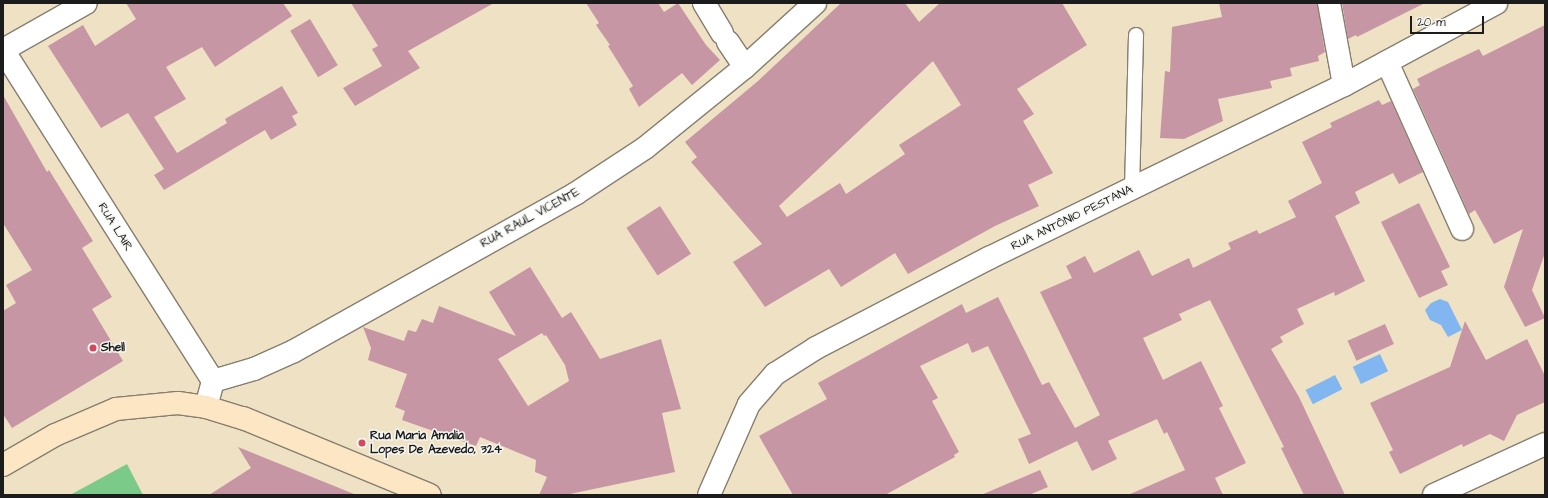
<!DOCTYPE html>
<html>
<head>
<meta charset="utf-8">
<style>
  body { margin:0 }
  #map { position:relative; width:1548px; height:498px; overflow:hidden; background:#efe1c4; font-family:"Architects Daughter",sans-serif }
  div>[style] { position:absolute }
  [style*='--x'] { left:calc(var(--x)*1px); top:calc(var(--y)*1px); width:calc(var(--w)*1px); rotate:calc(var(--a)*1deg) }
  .green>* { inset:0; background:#7bca8a }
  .water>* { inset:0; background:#82b6f0; transform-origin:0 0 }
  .building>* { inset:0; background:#c796a4; transform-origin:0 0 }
  .roads { filter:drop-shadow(1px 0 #867e70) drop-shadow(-1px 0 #867e70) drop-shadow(0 1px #867e70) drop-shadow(0 -1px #867e70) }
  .service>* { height:14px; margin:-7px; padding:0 7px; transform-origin:7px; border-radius:7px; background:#fff }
  .minor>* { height:22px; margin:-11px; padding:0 11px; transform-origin:11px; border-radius:11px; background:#fff }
  .secondary>* { height:22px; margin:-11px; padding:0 11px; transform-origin:11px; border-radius:11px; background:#fce6c4 }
  .dots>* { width:11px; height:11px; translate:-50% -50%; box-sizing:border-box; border:2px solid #f6f6f2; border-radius:50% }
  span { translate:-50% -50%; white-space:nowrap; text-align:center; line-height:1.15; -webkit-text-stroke:3px #f6f6f2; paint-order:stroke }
  .street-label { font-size:12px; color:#1c1c1c }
  .poi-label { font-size:12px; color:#1c1c1c; font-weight:700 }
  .left { translate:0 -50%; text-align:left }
  .frame { position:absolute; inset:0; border:4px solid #1c1c1c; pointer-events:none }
  .scale { position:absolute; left:1410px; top:16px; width:74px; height:18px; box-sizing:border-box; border:2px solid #1c1c1c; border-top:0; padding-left:5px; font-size:12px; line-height:14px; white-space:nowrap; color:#1c1c1c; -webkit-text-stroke:3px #f6f6f2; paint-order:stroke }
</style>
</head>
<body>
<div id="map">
  <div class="green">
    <div style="clip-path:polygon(127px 464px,143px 495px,70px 495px)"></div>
  </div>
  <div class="water">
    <div style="clip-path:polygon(1440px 299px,1448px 302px,1462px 330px,1448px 337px,1441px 325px,1430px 320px,1425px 310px,1431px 303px)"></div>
    <div style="left:1380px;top:354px;width:19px;height:30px;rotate:65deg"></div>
    <div style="left:1335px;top:375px;width:16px;height:33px;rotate:63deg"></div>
  </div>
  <div class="building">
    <div style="clip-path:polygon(126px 3px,283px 3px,292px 16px,215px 67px,202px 47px,166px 67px,186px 99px,154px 117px,177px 153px,227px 123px,225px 119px,282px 86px,298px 113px,292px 116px,297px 125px,271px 140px,265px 130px,164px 190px,154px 175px,164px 169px,128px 113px,101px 128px,48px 46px,83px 25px,95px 46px,136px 19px)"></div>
    <div style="clip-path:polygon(351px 3px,494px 3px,408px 51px,420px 68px,355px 106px,343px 88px,382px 66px,372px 49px,378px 46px)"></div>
    <div style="clip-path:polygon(586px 3px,658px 3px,664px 12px,678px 3px,706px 45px,720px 60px,692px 85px,682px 73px,639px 107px,629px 89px,633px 86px,608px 46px,610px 45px,596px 25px,599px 23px)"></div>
    <div style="clip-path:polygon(evenodd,841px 3px,905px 3px,919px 22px,940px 3px,1062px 3px,1087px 45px,1017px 89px,1034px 114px,1023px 121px,1053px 173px,1028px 185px,1039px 206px,995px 226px,908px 274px,895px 253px,841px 287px,829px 269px,765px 307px,733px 262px,762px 244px,691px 162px,697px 157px,685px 142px,758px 81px,841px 3px,933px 61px,961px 105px,899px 145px,905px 154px,846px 194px,840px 183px,787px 217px,779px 206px,933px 61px)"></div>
    <div style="clip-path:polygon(1219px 3px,1317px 3px,1325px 52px,1318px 56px,1319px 61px,1290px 68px,1292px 76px,1270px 81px,1272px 88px,1218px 99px,1223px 121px,1184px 139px,1160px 138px,1165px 71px,1170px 72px,1172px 27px,1222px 17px)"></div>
    <div style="clip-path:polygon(1342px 3px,1425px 3px,1357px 37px,1356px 35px,1348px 39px)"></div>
    <div style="left:310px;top:19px;width:54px;height:23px;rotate:59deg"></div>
    <div style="clip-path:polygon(1545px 25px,1545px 253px,1532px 290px,1545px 318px,1525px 327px,1504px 287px,1523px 229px,1494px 244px,1475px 210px,1469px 214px,1413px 89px,1420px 85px,1417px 79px,1441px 67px,1479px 49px,1483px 56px)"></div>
    <div style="clip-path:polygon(3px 95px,47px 172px,49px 170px,93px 241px,82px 248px,112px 297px,92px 309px,123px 361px,12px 428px,3px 414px,3px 311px,16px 303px,6px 285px,32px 270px,3px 223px)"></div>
    <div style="clip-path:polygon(1379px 100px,1382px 105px,1391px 101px,1423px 172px,1399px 184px,1393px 173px,1355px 192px,1360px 203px,1335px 216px,1365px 281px,1335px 296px,1334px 292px,1297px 309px,1304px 324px,1280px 337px,1283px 342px,1271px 349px,1299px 397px,1345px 495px,1304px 495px,1281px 448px,1284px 447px,1210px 300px,1179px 314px,1182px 320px,1143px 338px,1163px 380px,1201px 361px,1223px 406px,1219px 408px,1246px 463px,1215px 478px,1223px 495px,1128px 495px,1185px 470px,1167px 432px,1164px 434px,1157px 419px,1108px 441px,1117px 459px,1092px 471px,1077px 441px,1029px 464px,1018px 439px,1031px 434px,988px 346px,972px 353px,968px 343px,920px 366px,938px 398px,932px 401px,959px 452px,954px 455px,955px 457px,885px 495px,793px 495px,759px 436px,827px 399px,818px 383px,962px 304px,966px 313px,998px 297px,1042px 385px,1049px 382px,1075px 428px,1100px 415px,1040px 292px,1072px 278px,1066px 266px,1085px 256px,1094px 273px,1139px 250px,1152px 276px,1189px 258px,1193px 268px,1231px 249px,1228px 243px,1257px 230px,1259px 234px,1296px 217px,1288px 201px,1322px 183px,1302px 142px,1332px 127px,1330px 123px)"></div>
    <div style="clip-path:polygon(1419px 203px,1450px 267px,1441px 271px,1448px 285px,1419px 298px,1381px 222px)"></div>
    <div style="left:660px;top:206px;width:57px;height:40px;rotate:57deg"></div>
    <div style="clip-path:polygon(evenodd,530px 267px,562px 318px,571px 312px,600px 359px,661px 339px,681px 409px,662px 413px,675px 472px,565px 495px,539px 495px,547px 477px,535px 472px,536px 460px,480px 437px,476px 446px,402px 420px,405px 411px,395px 407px,407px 374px,368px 360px,371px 348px,363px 327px,404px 341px,408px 330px,416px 332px,422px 319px,433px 323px,439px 306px,516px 336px,489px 292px,530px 267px,542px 333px,544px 336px,546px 335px,565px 365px,569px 381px,528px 406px,498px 359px,542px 333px)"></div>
    <div style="clip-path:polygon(1465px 321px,1486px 360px,1527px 339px,1545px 376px,1545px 402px,1517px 415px,1504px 441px,1490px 434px,1463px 447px,1462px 444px,1400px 474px,1389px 452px,1393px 450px,1370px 403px,1450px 367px)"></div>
    <div style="left:1385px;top:324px;width:22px;height:41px;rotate:66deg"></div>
    <div style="clip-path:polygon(238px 447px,354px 494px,354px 495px,209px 495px,251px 468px)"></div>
    <div style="clip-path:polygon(1040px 470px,1048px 487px,1029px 495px,981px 495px)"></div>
  </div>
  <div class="roads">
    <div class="service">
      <div style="--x:1132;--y:189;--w:154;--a:-88.5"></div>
    </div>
    <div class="minor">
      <div style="--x:704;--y:3;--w:35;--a:59"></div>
      <div style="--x:1329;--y:3;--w:83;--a:79.6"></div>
      <div style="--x:728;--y:42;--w:30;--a:56"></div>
      <div style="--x:3;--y:50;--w:392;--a:57.6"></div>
      <div style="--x:213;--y:381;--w:16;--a:105"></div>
      <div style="--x:3;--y:50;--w:95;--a:-29.5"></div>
      <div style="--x:1387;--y:62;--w:183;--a:65.8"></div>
      <div style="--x:213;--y:381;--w:43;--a:-16.3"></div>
      <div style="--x:254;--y:369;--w:44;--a:-24.2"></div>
      <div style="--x:294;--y:351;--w:322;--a:-29.2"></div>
      <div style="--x:575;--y:194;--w:84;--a:-33.3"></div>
      <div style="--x:645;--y:148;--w:129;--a:-39"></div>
      <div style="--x:745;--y:67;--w:95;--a:-42.4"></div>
      <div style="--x:709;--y:495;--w:99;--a:-66.3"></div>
      <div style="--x:749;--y:404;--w:40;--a:-49"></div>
      <div style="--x:775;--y:374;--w:49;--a:-32.4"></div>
      <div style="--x:816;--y:348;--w:195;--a:-27.5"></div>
      <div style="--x:989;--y:258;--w:395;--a:-26"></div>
      <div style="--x:1344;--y:85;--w:173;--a:-28.3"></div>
      <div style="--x:1434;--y:495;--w:122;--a:-24.7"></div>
    </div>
    <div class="secondary">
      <div style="--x:3;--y:465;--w:60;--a:-30"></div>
      <div style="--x:55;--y:435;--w:66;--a:-23.1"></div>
      <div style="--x:116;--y:409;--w:62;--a:-5.5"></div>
      <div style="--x:178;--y:403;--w:28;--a:8"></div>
      <div style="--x:206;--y:407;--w:39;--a:17"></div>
      <div style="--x:243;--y:418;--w:202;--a:22.4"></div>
    </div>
  </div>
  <div class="dots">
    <div style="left:93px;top:348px;background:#d1495b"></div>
    <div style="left:362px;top:443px;background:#d1495b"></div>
  </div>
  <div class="street-label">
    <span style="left:530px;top:218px;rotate:-29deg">RUA RAUL VICENTE</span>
    <span style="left:1072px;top:218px;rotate:-26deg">RUA ANTÔNIO PESTANA</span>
    <span style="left:115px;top:227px;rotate:58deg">RUA LAIR</span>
  </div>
  <div class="poi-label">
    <span class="left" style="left:101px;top:348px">Shell</span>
    <span class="left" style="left:370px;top:443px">Rua Maria Amalia<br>Lopes De Azevedo, 324</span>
  </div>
  <div class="frame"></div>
  <div class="scale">20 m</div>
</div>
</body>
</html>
